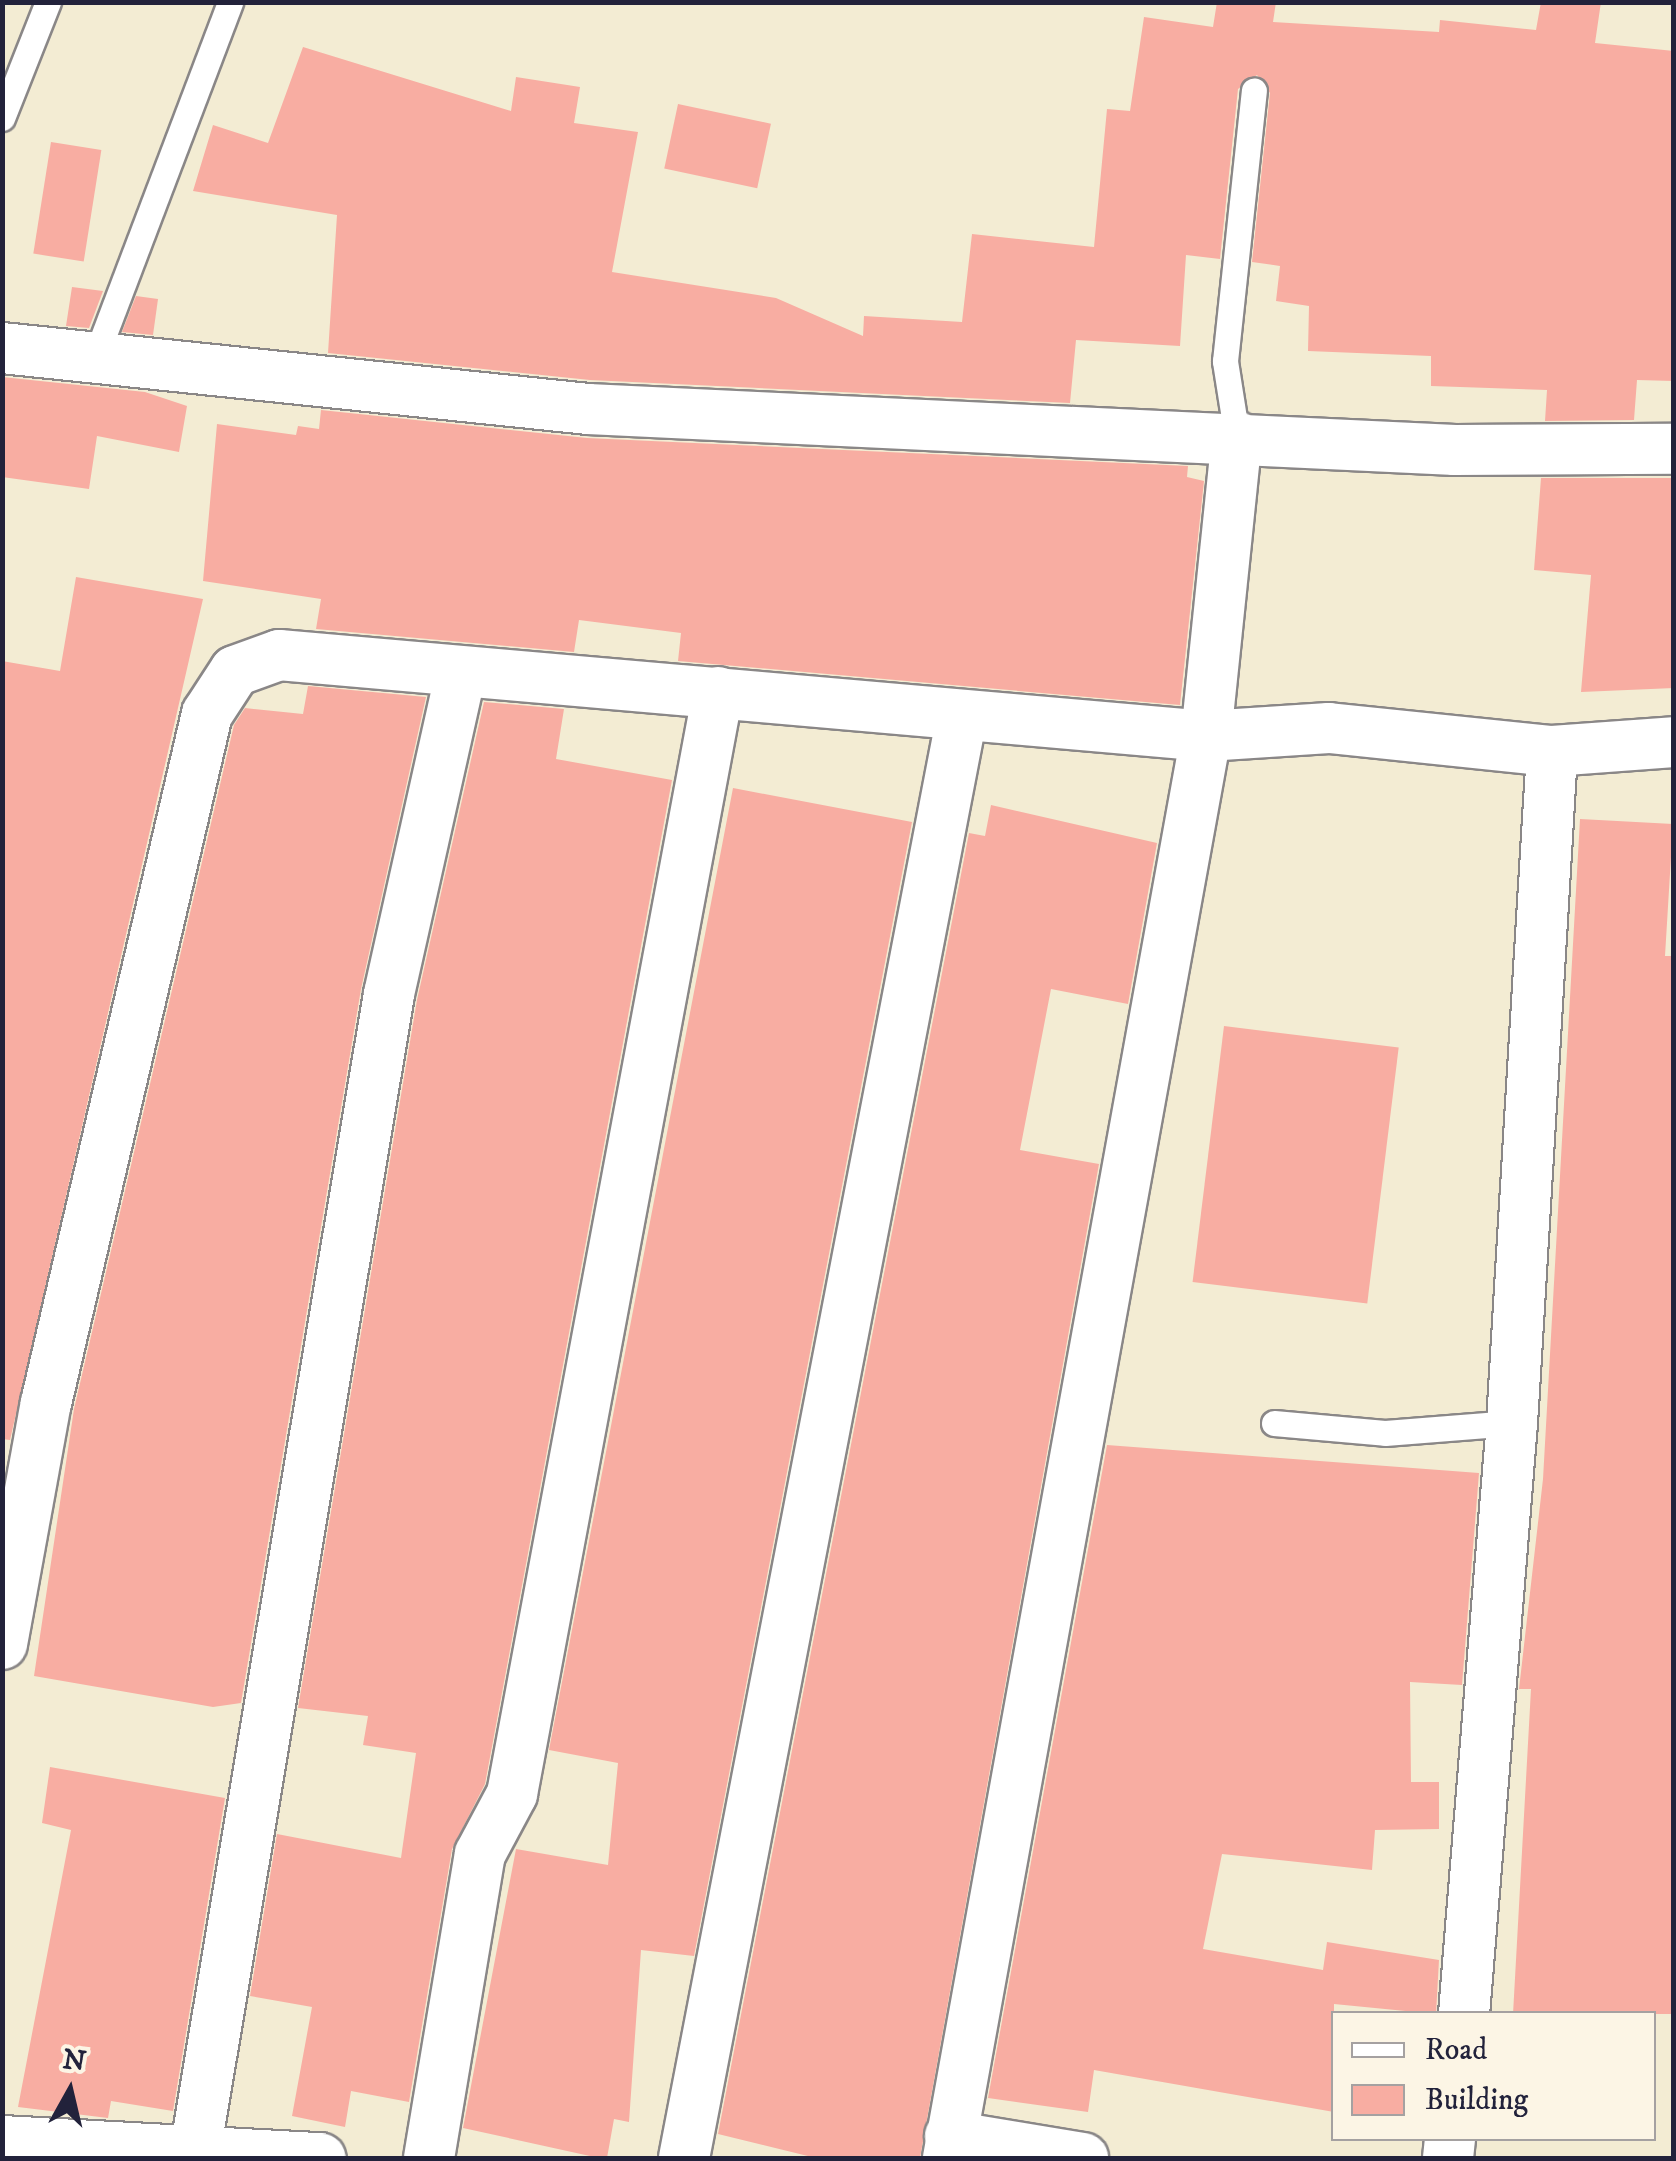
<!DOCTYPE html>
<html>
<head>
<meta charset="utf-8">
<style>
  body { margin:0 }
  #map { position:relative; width:1676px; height:2161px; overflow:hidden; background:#f3ecd3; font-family:"IM FELL DW Pica",serif }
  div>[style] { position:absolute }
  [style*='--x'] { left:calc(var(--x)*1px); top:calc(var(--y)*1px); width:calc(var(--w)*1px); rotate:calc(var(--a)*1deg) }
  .building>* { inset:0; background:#f8ada2; transform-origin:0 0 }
  .roads { filter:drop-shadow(2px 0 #8a8787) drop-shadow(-2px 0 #8a8787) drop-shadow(0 2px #8a8787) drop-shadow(0 -2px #8a8787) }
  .lane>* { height:25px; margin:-12.5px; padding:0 12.5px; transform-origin:12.5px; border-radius:12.5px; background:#fff }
  .street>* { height:50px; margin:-25px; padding:0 25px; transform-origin:25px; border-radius:25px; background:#fff }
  span { translate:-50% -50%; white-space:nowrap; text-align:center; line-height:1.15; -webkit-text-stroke:10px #fcf5e5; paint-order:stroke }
  .frame { position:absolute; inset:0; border:5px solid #22223b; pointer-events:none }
  .legend { position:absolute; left:1331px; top:2011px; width:325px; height:130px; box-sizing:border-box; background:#fcf5e5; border:2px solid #a5a1a1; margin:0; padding:12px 18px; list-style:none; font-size:30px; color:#22223b }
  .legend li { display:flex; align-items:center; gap:20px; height:50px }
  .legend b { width:50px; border:2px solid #a5a1a1 }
  .north { position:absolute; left:20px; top:2041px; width:100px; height:100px; -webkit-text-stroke:8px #fcf5e5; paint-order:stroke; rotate:8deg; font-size:28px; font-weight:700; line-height:40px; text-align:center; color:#22223b }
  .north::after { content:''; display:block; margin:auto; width:35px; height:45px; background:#22223b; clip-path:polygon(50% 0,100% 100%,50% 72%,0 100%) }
</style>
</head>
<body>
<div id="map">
  <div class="building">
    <div style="clip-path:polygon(1217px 2px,1276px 2px,1273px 22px,1439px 32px,1440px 20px,1536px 30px,1541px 2px,1601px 2px,1595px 43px,1674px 51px,1674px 381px,1637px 380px,1634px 420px,1545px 421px,1547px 390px,1431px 386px,1431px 356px,1308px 351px,1309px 306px,1276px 301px,1280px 266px,1252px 262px,1270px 93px,1257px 75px,1238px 89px,1220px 259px,1186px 255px,1180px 346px,1076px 340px,1070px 403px,590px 380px,328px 353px,337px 215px,193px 191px,213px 125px,268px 143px,303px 47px,511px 111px,516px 77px,580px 87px,574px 123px,638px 132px,612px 272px,776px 298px,863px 336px,864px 316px,962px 322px,972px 234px,1094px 247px,1107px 109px,1130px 111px,1144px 17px,1213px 27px)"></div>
    <div style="left:678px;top:104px;width:95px;height:66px;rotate:12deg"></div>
    <div style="left:51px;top:142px;width:51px;height:113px;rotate:9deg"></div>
    <div style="clip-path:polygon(72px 287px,103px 291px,89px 328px,66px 326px)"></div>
    <div style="clip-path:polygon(136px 296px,158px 299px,153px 335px,122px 332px)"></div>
    <div style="clip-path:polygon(2px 377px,145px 392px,187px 406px,179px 452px,97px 436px,89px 489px,2px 477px)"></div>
    <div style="clip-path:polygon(321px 410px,587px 438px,1188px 466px,1187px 477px,1204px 481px,1180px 705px,678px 661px,681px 633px,579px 620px,574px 652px,316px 629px,321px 599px,203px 581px,217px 424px,296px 435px,298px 426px,319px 429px)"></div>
    <div style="clip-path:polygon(1541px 478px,1674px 478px,1674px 688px,1581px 692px,1591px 575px,1534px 570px)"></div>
    <div style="clip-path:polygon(76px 577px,203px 599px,10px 1440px,2px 1439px,2px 661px,60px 671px)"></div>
    <div style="clip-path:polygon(308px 686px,426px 697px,361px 989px,241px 1703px,213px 1707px,34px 1676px,74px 1409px,234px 725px,245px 708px,303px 714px)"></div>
    <div style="clip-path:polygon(484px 702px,564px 709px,556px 759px,672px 780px,485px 1784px,452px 1849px,409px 2102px,351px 2091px,345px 2127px,292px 2116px,312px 2007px,250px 1996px,277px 1834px,401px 1858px,416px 1753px,363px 1745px,368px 1716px,298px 1708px,417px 1000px)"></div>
    <div style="clip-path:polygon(733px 788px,912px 822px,694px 1956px,641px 1950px,629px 2122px,614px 2119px,607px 2158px,599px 2158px,463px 2128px,516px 1849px,608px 1865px,618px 1763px,549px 1750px)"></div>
    <div style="clip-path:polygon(991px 805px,1157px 843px,1128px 1004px,1051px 989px,1020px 1150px,1099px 1164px,920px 2158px,816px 2158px,718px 2134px,969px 833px,985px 836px)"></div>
    <div style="clip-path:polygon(1580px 819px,1673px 824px,1665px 956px,1674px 956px,1674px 2014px,1513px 2014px,1531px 1689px,1519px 1689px,1543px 1479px)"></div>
    <div style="left:1224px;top:1026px;width:176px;height:258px;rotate:7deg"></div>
    <div style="clip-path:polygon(1107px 1445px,1479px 1473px,1462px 1685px,1410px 1682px,1411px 1782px,1439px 1782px,1439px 1829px,1375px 1830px,1372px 1870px,1222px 1854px,1203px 1949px,1323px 1970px,1327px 1942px,1439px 1960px,1436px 2014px,1334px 2004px,1334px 2112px,1094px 2070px,1088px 2112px,988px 2098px)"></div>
    <div style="clip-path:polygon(50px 1767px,225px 1798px,173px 2111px,111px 2101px,108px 2118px,18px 2107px,71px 1830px,42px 1823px)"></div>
  </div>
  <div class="roads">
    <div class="lane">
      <div style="--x:2;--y:118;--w:125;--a:-68.4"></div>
      <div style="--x:95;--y:358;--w:381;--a:-69.2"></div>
      <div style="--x:1237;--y:437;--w:77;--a:-99"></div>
      <div style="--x:1225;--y:361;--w:272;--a:-83.9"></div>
      <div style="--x:1274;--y:1423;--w:111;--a:5.1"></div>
      <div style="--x:1385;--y:1433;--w:127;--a:-4.5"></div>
    </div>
    <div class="street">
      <div style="--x:2;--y:348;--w:589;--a:5.94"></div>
      <div style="--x:588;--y:409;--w:868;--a:2.71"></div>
      <div style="--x:1455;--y:450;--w:219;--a:-0.3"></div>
      <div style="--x:2;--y:1644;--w:245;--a:-79.7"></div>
      <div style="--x:46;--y:1403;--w:708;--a:-76.85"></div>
      <div style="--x:207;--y:714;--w:51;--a:-56.9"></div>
      <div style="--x:235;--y:671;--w:47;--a:-20"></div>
      <div style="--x:279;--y:655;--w:931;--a:4.99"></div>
      <div style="--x:1206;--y:736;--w:123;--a:-3.7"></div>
      <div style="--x:1329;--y:728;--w:224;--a:5.9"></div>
      <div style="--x:1552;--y:751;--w:122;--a:-4.2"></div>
      <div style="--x:1464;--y:2014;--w:593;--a:-85.36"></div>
      <div style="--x:1512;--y:1423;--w:673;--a:-86.59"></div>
      <div style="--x:950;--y:2136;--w:135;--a:9.4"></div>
      <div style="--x:2;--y:2141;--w:319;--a:3.1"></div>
      <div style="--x:195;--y:2152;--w:1174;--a:-80.49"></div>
      <div style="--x:389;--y:994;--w:326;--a:-77.4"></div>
      <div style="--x:429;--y:2158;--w:308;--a:-80.5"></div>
      <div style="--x:480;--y:1854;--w:68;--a:-61.9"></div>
      <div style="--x:512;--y:1794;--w:1121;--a:-79.41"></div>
      <div style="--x:684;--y:2158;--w:1469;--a:-79.09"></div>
      <div style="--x:948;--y:2158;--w:1445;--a:-79.72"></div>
      <div style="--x:1206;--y:736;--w:301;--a:-84.1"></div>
      <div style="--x:1448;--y:2158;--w:20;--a:-84"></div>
    </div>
  </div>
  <div class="frame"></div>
  <ul class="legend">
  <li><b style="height:12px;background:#fff"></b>Road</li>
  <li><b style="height:28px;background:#f8ada2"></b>Building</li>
  </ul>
  <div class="north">N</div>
</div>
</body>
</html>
